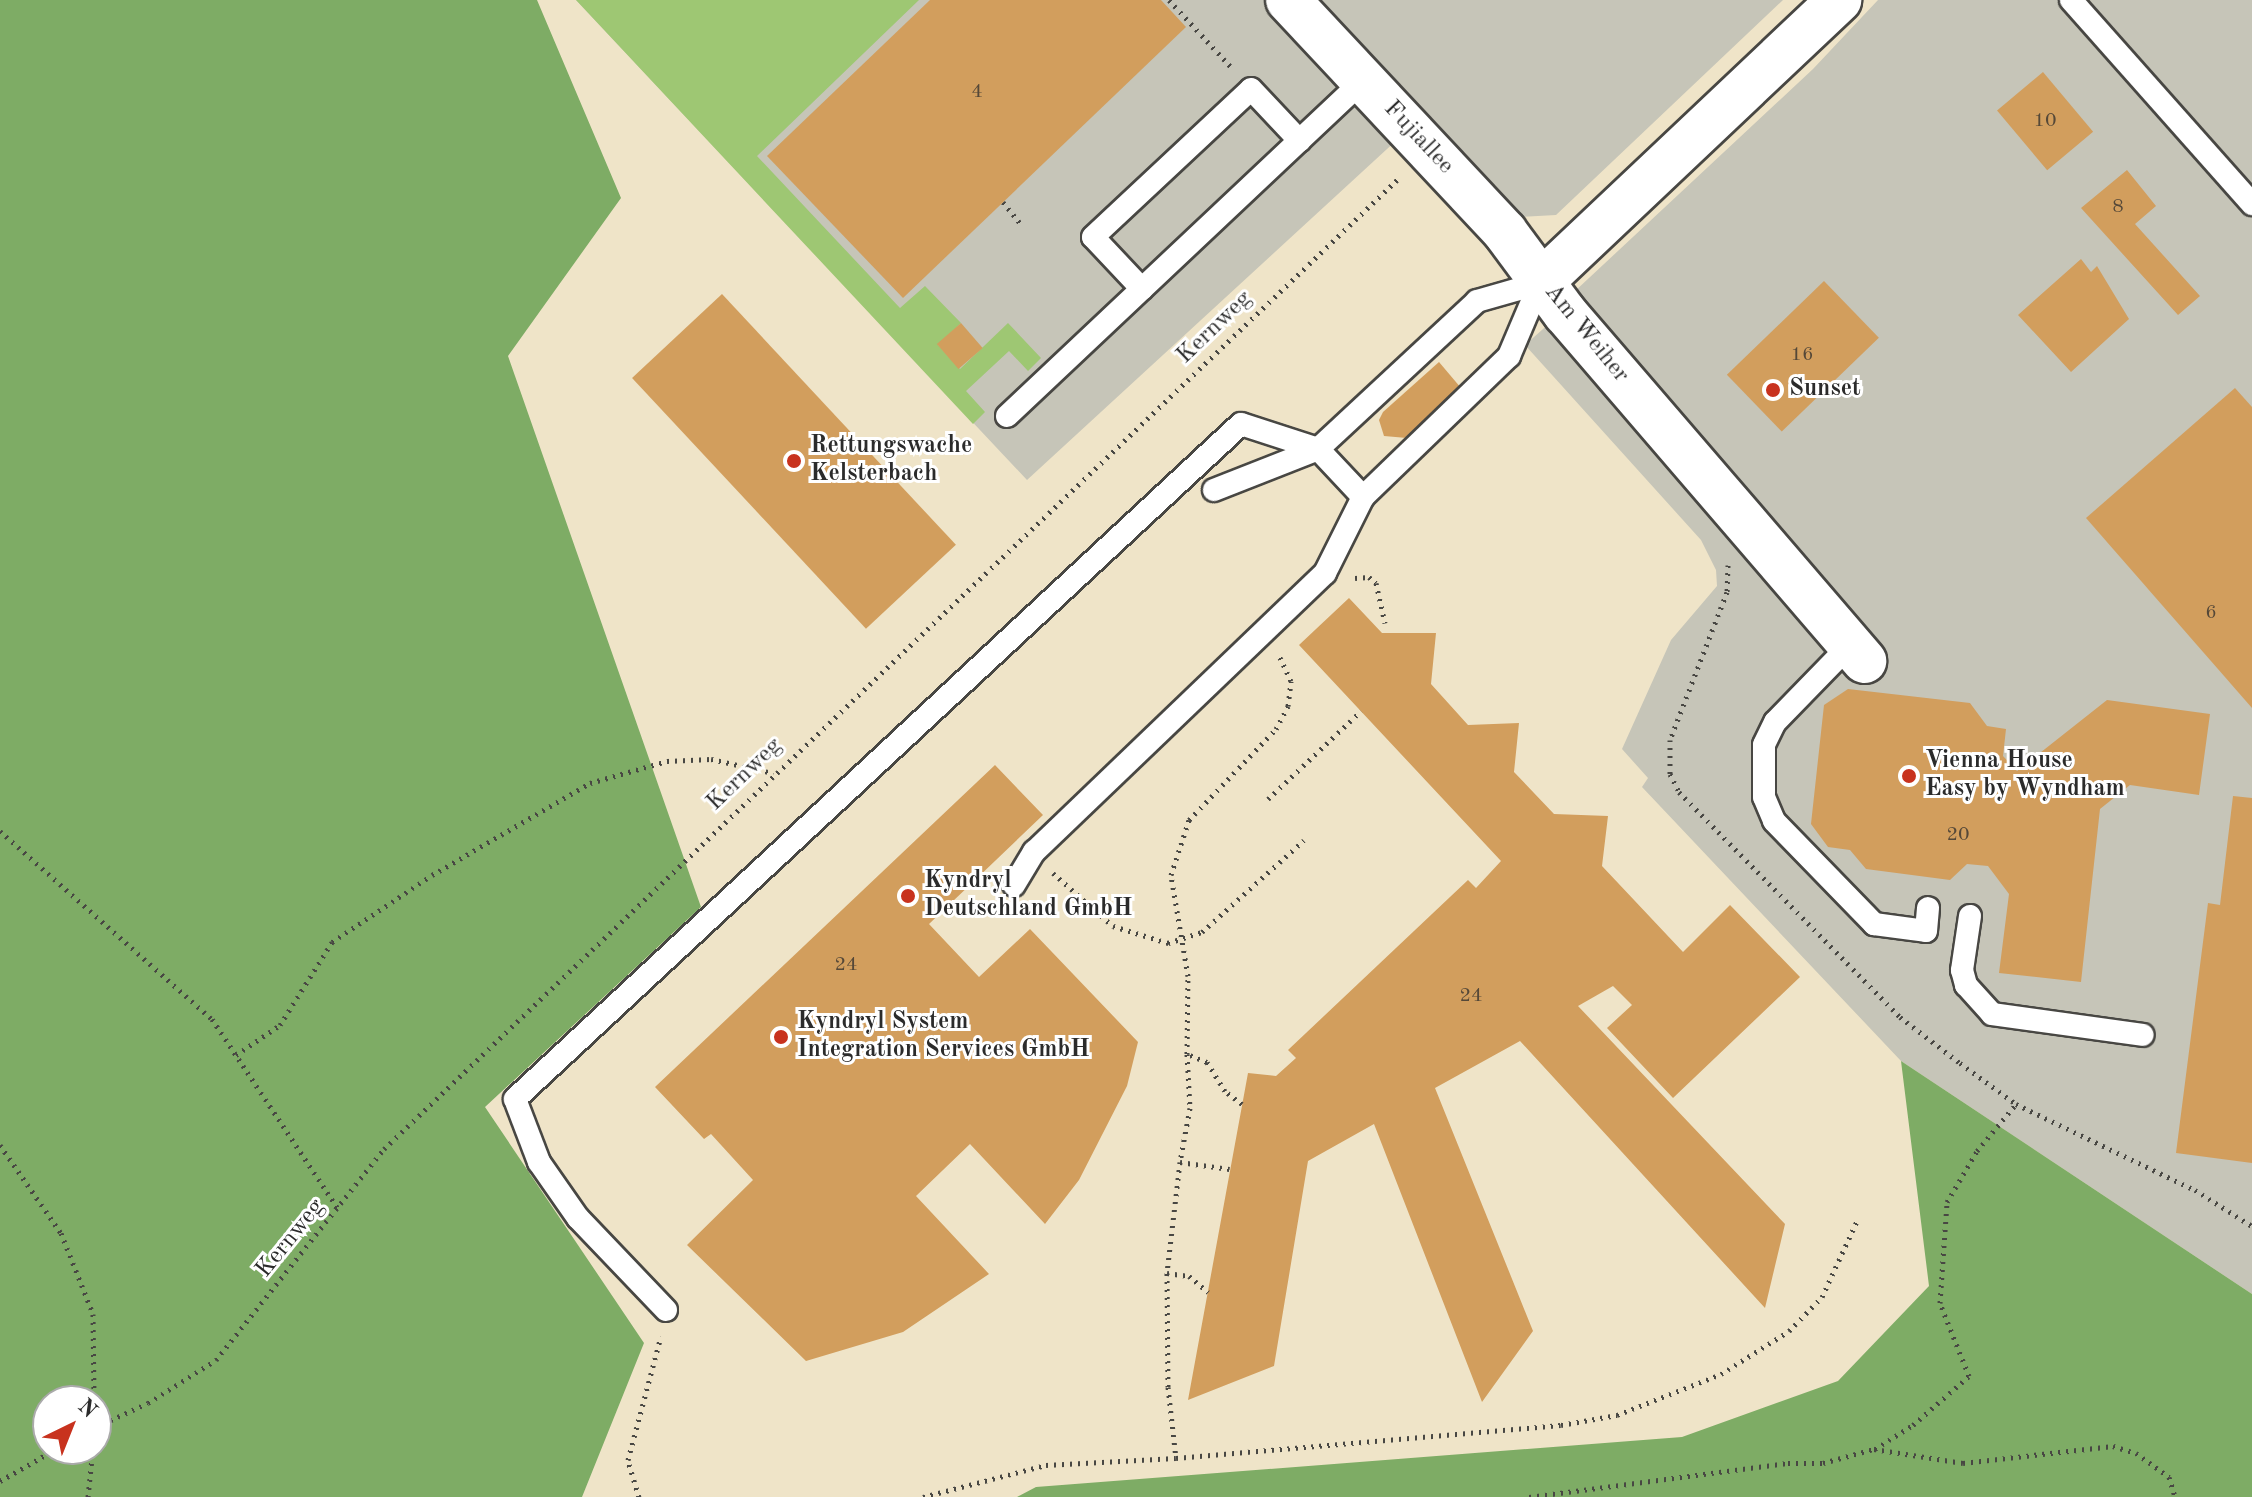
<!DOCTYPE html>
<html>
<head>
<meta charset="utf-8">
<style>
  body { margin:0 }
  #map { position:relative; width:2252px; height:1497px; overflow:hidden; background:#efe4c8; font-family:"Old Standard TT",serif }
  div>[style] { position:absolute }
  [style*='--x'] { left:calc(var(--x)*1px); top:calc(var(--y)*1px); width:calc(var(--w)*1px); rotate:calc(var(--a)*1deg) }
  .industrial>* { inset:0; background:#c6c5b8 }
  .green>* { inset:0; background:#9ec773 }
  .forest>* { inset:0; background:#7eac65 }
  .building>* { inset:0; background:#d29e5d; transform-origin:0 0 }
  .path>* { height:5px; margin-top:-2.5px; transform-origin:0; background:repeating-linear-gradient(90deg,#484743 0 2px,transparent 0 8px) }
  .roads { filter:drop-shadow(2px 0 #484743) drop-shadow(-2px 0 #484743) drop-shadow(0 2px #484743) drop-shadow(0 -2px #484743) }
  .service>* { height:22px; margin:-11px; padding:0 11px; transform-origin:11px; border-radius:11px; background:#fff }
  .minor>* { height:44px; margin:-22px; padding:0 22px; transform-origin:22px; border-radius:22px; background:#fff }
  .dots>* { width:22px; height:22px; translate:-50% -50%; box-sizing:border-box; border:4px solid #fff; border-radius:50% }
  span { translate:-50% -50%; white-space:nowrap; text-align:center; line-height:1.15; -webkit-text-stroke:6px #fff; paint-order:stroke }
  .number-label { font-size:20px; color:#554838 }
  .number-label span { -webkit-text-stroke-width:0 }
  .street-label { font-size:24px; color:#2b2b2b }
  .poi-label { font-size:24px; color:#2b2b2b; font-weight:700 }
  .left { translate:0 -50%; text-align:left }
  .north { position:absolute; left:32px; top:1385px; width:80px; height:80px; box-sizing:border-box; background:#fff; border:2px solid #aaa; border-radius:50%; rotate:43deg; font-size:22px; font-weight:700; line-height:32px; text-align:center; color:#2b2b2b }
  .north::after { content:''; display:block; margin:auto; width:28px; height:36px; background:#c8321e; clip-path:polygon(50% 0,100% 100%,50% 72%,0 100%) }
</style>
</head>
<body>
<div id="map">
  <div class="industrial">
    <div style="clip-path:polygon(576px 0,1783px 0,1556px 215px,1519px 217px,1424px 115px,1027px 480px)"></div>
    <div style="clip-path:polygon(1878px 0,2252px 0,2252px 1294px,1901px 1061px,1642px 787px,1648px 778px,1622px 749px,1671px 640px,1717px 586px,1716px 570px,1701px 540px,1525px 345px,1578px 298px,1574px 292px,1813px 69px)"></div>
  </div>
  <div class="green">
    <div style="clip-path:polygon(576px 0,919px 0,757px 156px,900px 308px,925px 286px,961px 323px,938px 345px,960px 369px,1008px 323px,1041px 358px,1028px 371px,1009px 351px,966px 391px,985px 412px,973px 424px)"></div>
  </div>
  <div class="forest">
    <div style="clip-path:polygon(evenodd,0 0,537px 0,621px 198px,508px 356px,701px 907px,485px 1107px,644px 1343px,582px 1497px,0 1497px,0 0,96px 1401px,96px 1449px,48px 1449px,48px 1401px,96px 1401px)"></div>
    <div style="clip-path:polygon(1901px 1061px,2252px 1294px,2252px 1497px,1017px 1497px,1036px 1487px,1682px 1437px,1838px 1381px,1929px 1286px)"></div>
  </div>
  <div class="building">
    <div style="clip-path:polygon(930px 0,1161px 0,1186px 27px,903px 298px,767px 156px)"></div>
    <div style="left:2043px;top:72px;width:78px;height:60px;rotate:50deg"></div>
    <div style="clip-path:polygon(2127px 170px,2156px 206px,2135px 224px,2200px 296px,2178px 315px,2081px 208px)"></div>
    <div style="clip-path:polygon(2081px 259px,2091px 272px,2097px 266px,2129px 319px,2071px 372px,2018px 315px)"></div>
    <div style="left:1824px;top:281px;width:79px;height:135px;rotate:46deg"></div>
    <div style="left:722px;top:294px;width:343px;height:123px;rotate:47deg"></div>
    <div style="left:961px;top:323px;width:33px;height:32px;rotate:49deg"></div>
    <div style="clip-path:polygon(1439px 362px,1461px 388px,1407px 438px,1384px 436px,1379px 420px,1383px 412px)"></div>
    <div style="clip-path:polygon(2235px 388px,2252px 407px,2252px 708px,2086px 518px)"></div>
    <div style="clip-path:polygon(1349px 598px,1382px 633px,1436px 633px,1431px 684px,1468px 725px,1519px 723px,1514px 772px,1554px 814px,1608px 816px,1602px 866px,1683px 952px,1730px 905px,1800px 977px,1673px 1098px,1607px 1028px,1632px 1005px,1613px 986px,1578px 1006px,1785px 1224px,1765px 1308px,1520px 1041px,1435px 1088px,1533px 1331px,1482px 1402px,1374px 1124px,1308px 1161px,1274px 1366px,1188px 1400px,1248px 1073px,1276px 1076px,1296px 1058px,1288px 1050px,1468px 880px,1476px 888px,1501px 861px,1299px 645px)"></div>
    <div style="clip-path:polygon(1848px 689px,1970px 703px,1987px 726px,2006px 729px,2003px 756px,2017px 771px,2107px 700px,2210px 714px,2199px 795px,2130px 785px,2100px 809px,2081px 982px,1999px 973px,2009px 894px,1988px 866px,1967px 864px,1950px 880px,1866px 869px,1850px 850px,1828px 847px,1811px 824px,1824px 705px)"></div>
    <div style="clip-path:polygon(995px 765px,1043px 815px,929px 924px,979px 977px,1030px 929px,1138px 1042px,1127px 1086px,1079px 1180px,1045px 1224px,970px 1144px,916px 1196px,989px 1274px,903px 1332px,806px 1361px,687px 1245px,753px 1180px,711px 1134px,704px 1139px,655px 1087px)"></div>
    <div style="clip-path:polygon(2233px 796px,2252px 798px,2252px 1163px,2176px 1153px,2208px 903px,2220px 905px)"></div>
  </div>
  <div class="path">
    <div style="--x:1169;--y:0;--w:91;--a:47.2"></div>
    <div style="--x:1003;--y:202;--w:28;--a:51"></div>
    <div style="--x:1728;--y:565;--w:27;--a:92"></div>
    <div style="--x:1727;--y:592;--w:159;--a:111.1"></div>
    <div style="--x:1670;--y:740;--w:34;--a:90"></div>
    <div style="--x:1670;--y:774;--w:20;--a:63"></div>
    <div style="--x:1679;--y:792;--w:315;--a:45.5"></div>
    <div style="--x:1900;--y:1017;--w:76;--a:37.5"></div>
    <div style="--x:1960;--y:1063;--w:69;--a:36.2"></div>
    <div style="--x:2016;--y:1104;--w:199;--a:25.7"></div>
    <div style="--x:2195;--y:1190;--w:67;--a:32.3"></div>
    <div style="--x:1355;--y:578;--w:14;--a:-4"></div>
    <div style="--x:1369;--y:577;--w:9;--a:41"></div>
    <div style="--x:1376;--y:583;--w:41;--a:77.3"></div>
    <div style="--x:1268;--y:799;--w:128;--a:-43.4"></div>
    <div style="--x:0;--y:831;--w:283;--a:41.6"></div>
    <div style="--x:212;--y:1019;--w:228;--a:56.4"></div>
    <div style="--x:1053;--y:873;--w:80;--a:41.5"></div>
    <div style="--x:1113;--y:926;--w:58;--a:17.2"></div>
    <div style="--x:1168;--y:943;--w:36;--a:-18"></div>
    <div style="--x:1202;--y:932;--w:137;--a:-42"></div>
    <div style="--x:1187;--y:1054;--w:54;--a:86.8"></div>
    <div style="--x:1190;--y:1108;--w:55;--a:100.5"></div>
    <div style="--x:1180;--y:1162;--w:50;--a:8"></div>
    <div style="--x:236;--y:1055;--w:53;--a:-34.3"></div>
    <div style="--x:280;--y:1025;--w:98;--a:-57.9"></div>
    <div style="--x:332;--y:942;--w:120;--a:-33.8"></div>
    <div style="--x:432;--y:875;--w:183;--a:-30.2"></div>
    <div style="--x:590;--y:783;--w:80;--a:-15.9"></div>
    <div style="--x:667;--y:761;--w:44;--a:-2.6"></div>
    <div style="--x:711;--y:759;--w:64;--a:12.7"></div>
    <div style="--x:1242;--y:1104;--w:21;--a:-143"></div>
    <div style="--x:1225;--y:1091;--w:34;--a:-122"></div>
    <div style="--x:1207;--y:1062;--w:22;--a:-158"></div>
    <div style="--x:1187;--y:1054;--w:78;--a:-89.3"></div>
    <div style="--x:1188;--y:976;--w:102;--a:-99.6"></div>
    <div style="--x:1171;--y:875;--w:58;--a:-71.9"></div>
    <div style="--x:1189;--y:820;--w:126;--a:-46.3"></div>
    <div style="--x:1276;--y:729;--w:26;--a:-62"></div>
    <div style="--x:1288;--y:706;--w:25;--a:-83"></div>
    <div style="--x:1291;--y:681;--w:29;--a:-115"></div>
    <div style="--x:0;--y:1145;--w:107;--a:55.3"></div>
    <div style="--x:61;--y:1233;--w:87;--a:68.4"></div>
    <div style="--x:93;--y:1314;--w:87;--a:89.3"></div>
    <div style="--x:1180;--y:1162;--w:112;--a:96.7"></div>
    <div style="--x:1167;--y:1273;--w:22;--a:8"></div>
    <div style="--x:1189;--y:1276;--w:25;--a:40"></div>
    <div style="--x:1167;--y:1273;--w:114;--a:89.5"></div>
    <div style="--x:1168;--y:1387;--w:71;--a:83.6"></div>
    <div style="--x:1176;--y:1458;--w:386;--a:-4.9"></div>
    <div style="--x:1561;--y:1425;--w:57;--a:-10.1"></div>
    <div style="--x:1617;--y:1415;--w:112;--a:-21.5"></div>
    <div style="--x:1721;--y:1374;--w:80;--a:-32.3"></div>
    <div style="--x:1789;--y:1331;--w:47;--a:-45.9"></div>
    <div style="--x:1822;--y:1297;--w:84;--a:-65.3"></div>
    <div style="--x:96;--y:1427;--w:57;--a:-24.8"></div>
    <div style="--x:148;--y:1403;--w:80;--a:-32.3"></div>
    <div style="--x:216;--y:1360;--w:270;--a:-51.5"></div>
    <div style="--x:384;--y:1149;--w:1407;--a:-43.73"></div>
    <div style="--x:1875;--y:1449;--w:45;--a:-32.3"></div>
    <div style="--x:1913;--y:1425;--w:74;--a:-41.2"></div>
    <div style="--x:1969;--y:1376;--w:79;--a:-111.7"></div>
    <div style="--x:1940;--y:1303;--w:101;--a:-86"></div>
    <div style="--x:1947;--y:1202;--w:59;--a:-59.5"></div>
    <div style="--x:1977;--y:1151;--w:61;--a:-50.3"></div>
    <div style="--x:0;--y:1481;--w:64;--a:-29.7"></div>
    <div style="--x:88;--y:1497;--w:48;--a:-84.1"></div>
    <div style="--x:639;--y:1497;--w:39;--a:-107"></div>
    <div style="--x:628;--y:1460;--w:128;--a:-75.1"></div>
    <div style="--x:923;--y:1497;--w:127;--a:-14.6"></div>
    <div style="--x:1046;--y:1465;--w:130;--a:-3.1"></div>
    <div style="--x:1529;--y:1497;--w:261;--a:-7.5"></div>
    <div style="--x:1788;--y:1463;--w:35;--a:0"></div>
    <div style="--x:1823;--y:1463;--w:53;--a:-15.4"></div>
    <div style="--x:1874;--y:1449;--w:90;--a:8.9"></div>
    <div style="--x:1963;--y:1463;--w:151;--a:-6.5"></div>
    <div style="--x:2113;--y:1446;--w:24;--a:17"></div>
    <div style="--x:2136;--y:1453;--w:41;--a:36"></div>
    <div style="--x:2169;--y:1477;--w:21;--a:73"></div>
  </div>
  <div class="roads">
    <div class="service">
      <div style="--x:2071;--y:0;--w:273;--a:48.4"></div>
      <div style="--x:1142;--y:289;--w:71;--a:-133.3"></div>
      <div style="--x:1093;--y:237;--w:216;--a:-43.1"></div>
      <div style="--x:1251;--y:89;--w:71;--a:46.7"></div>
      <div style="--x:1007;--y:416;--w:490;--a:-43.3"></div>
      <div style="--x:1214;--y:490;--w:112;--a:-21.5"></div>
      <div style="--x:1318;--y:449;--w:217;--a:-42.9"></div>
      <div style="--x:1477;--y:301;--w:66;--a:-15.9"></div>
      <div style="--x:1850;--y:645;--w:107;--a:134.2"></div>
      <div style="--x:1775;--y:722;--w:25;--a:116"></div>
      <div style="--x:1764;--y:745;--w:52;--a:90"></div>
      <div style="--x:1764;--y:797;--w:26;--a:67"></div>
      <div style="--x:1774;--y:821;--w:144;--a:45.8"></div>
      <div style="--x:1874;--y:924;--w:52;--a:7.7"></div>
      <div style="--x:1926;--y:931;--w:23;--a:-85"></div>
      <div style="--x:1014;--y:885;--w:39;--a:-59"></div>
      <div style="--x:1034;--y:852;--w:403;--a:-43.8"></div>
      <div style="--x:1325;--y:573;--w:85;--a:-63.4"></div>
      <div style="--x:1363;--y:497;--w:203;--a:-44"></div>
      <div style="--x:1509;--y:356;--w:79;--a:-67"></div>
      <div style="--x:1970;--y:916;--w:55;--a:98.4"></div>
      <div style="--x:1962;--y:970;--w:16;--a:75"></div>
      <div style="--x:1966;--y:985;--w:39;--a:48"></div>
      <div style="--x:1992;--y:1014;--w:152;--a:7.9"></div>
      <div style="--x:666;--y:1310;--w:127;--a:-133.7"></div>
      <div style="--x:578;--y:1218;--w:68;--a:-124.9"></div>
      <div style="--x:539;--y:1162;--w:67;--a:-110.9"></div>
      <div style="--x:515;--y:1099;--w:991;--a:-42.92"></div>
      <div style="--x:1241;--y:424;--w:81;--a:18"></div>
      <div style="--x:1318;--y:449;--w:66;--a:46.8"></div>
    </div>
    <div class="minor">
      <div style="--x:1288;--y:0;--w:318;--a:46.9"></div>
      <div style="--x:1505;--y:232;--w:101;--a:53.5"></div>
      <div style="--x:1565;--y:313;--w:459;--a:49.3"></div>
      <div style="--x:1540;--y:283;--w:412;--a:-43.4"></div>
    </div>
  </div>
  <div class="dots">
    <div style="left:1773px;top:390px;background:#c8321e"></div>
    <div style="left:794px;top:461px;background:#c8321e"></div>
    <div style="left:1909px;top:776px;background:#c8321e"></div>
    <div style="left:908px;top:896px;background:#c8321e"></div>
    <div style="left:781px;top:1037px;background:#c8321e"></div>
  </div>
  <div class="number-label">
    <span style="left:977px;top:92px">4</span>
    <span style="left:2045px;top:121px">10</span>
    <span style="left:2118px;top:207px">8</span>
    <span style="left:1802px;top:355px">16</span>
    <span style="left:2211px;top:613px">6</span>
    <span style="left:1958px;top:835px">20</span>
    <span style="left:846px;top:965px">24</span>
    <span style="left:1471px;top:996px">24</span>
  </div>
  <div class="street-label">
    <span style="left:1418px;top:138px;rotate:47deg">Fujiallee</span>
    <span style="left:1215px;top:328px;rotate:-44deg">Kernweg</span>
    <span style="left:1586px;top:334px;rotate:51deg">Am Weiher</span>
    <span style="left:745px;top:775px;rotate:-44deg">Kernweg</span>
    <span style="left:291px;top:1239px;rotate:-51deg">Kernweg</span>
  </div>
  <div class="poi-label">
    <span class="left" style="left:1789px;top:390px">Sunset</span>
    <span class="left" style="left:810px;top:461px">Rettungswache<br>Kelsterbach</span>
    <span class="left" style="left:1925px;top:776px">Vienna House<br>Easy by Wyndham</span>
    <span class="left" style="left:924px;top:896px">Kyndryl<br>Deutschland GmbH</span>
    <span class="left" style="left:797px;top:1037px">Kyndryl System<br>Integration Services GmbH</span>
  </div>
  <div class="north">N</div>
</div>
</body>
</html>
